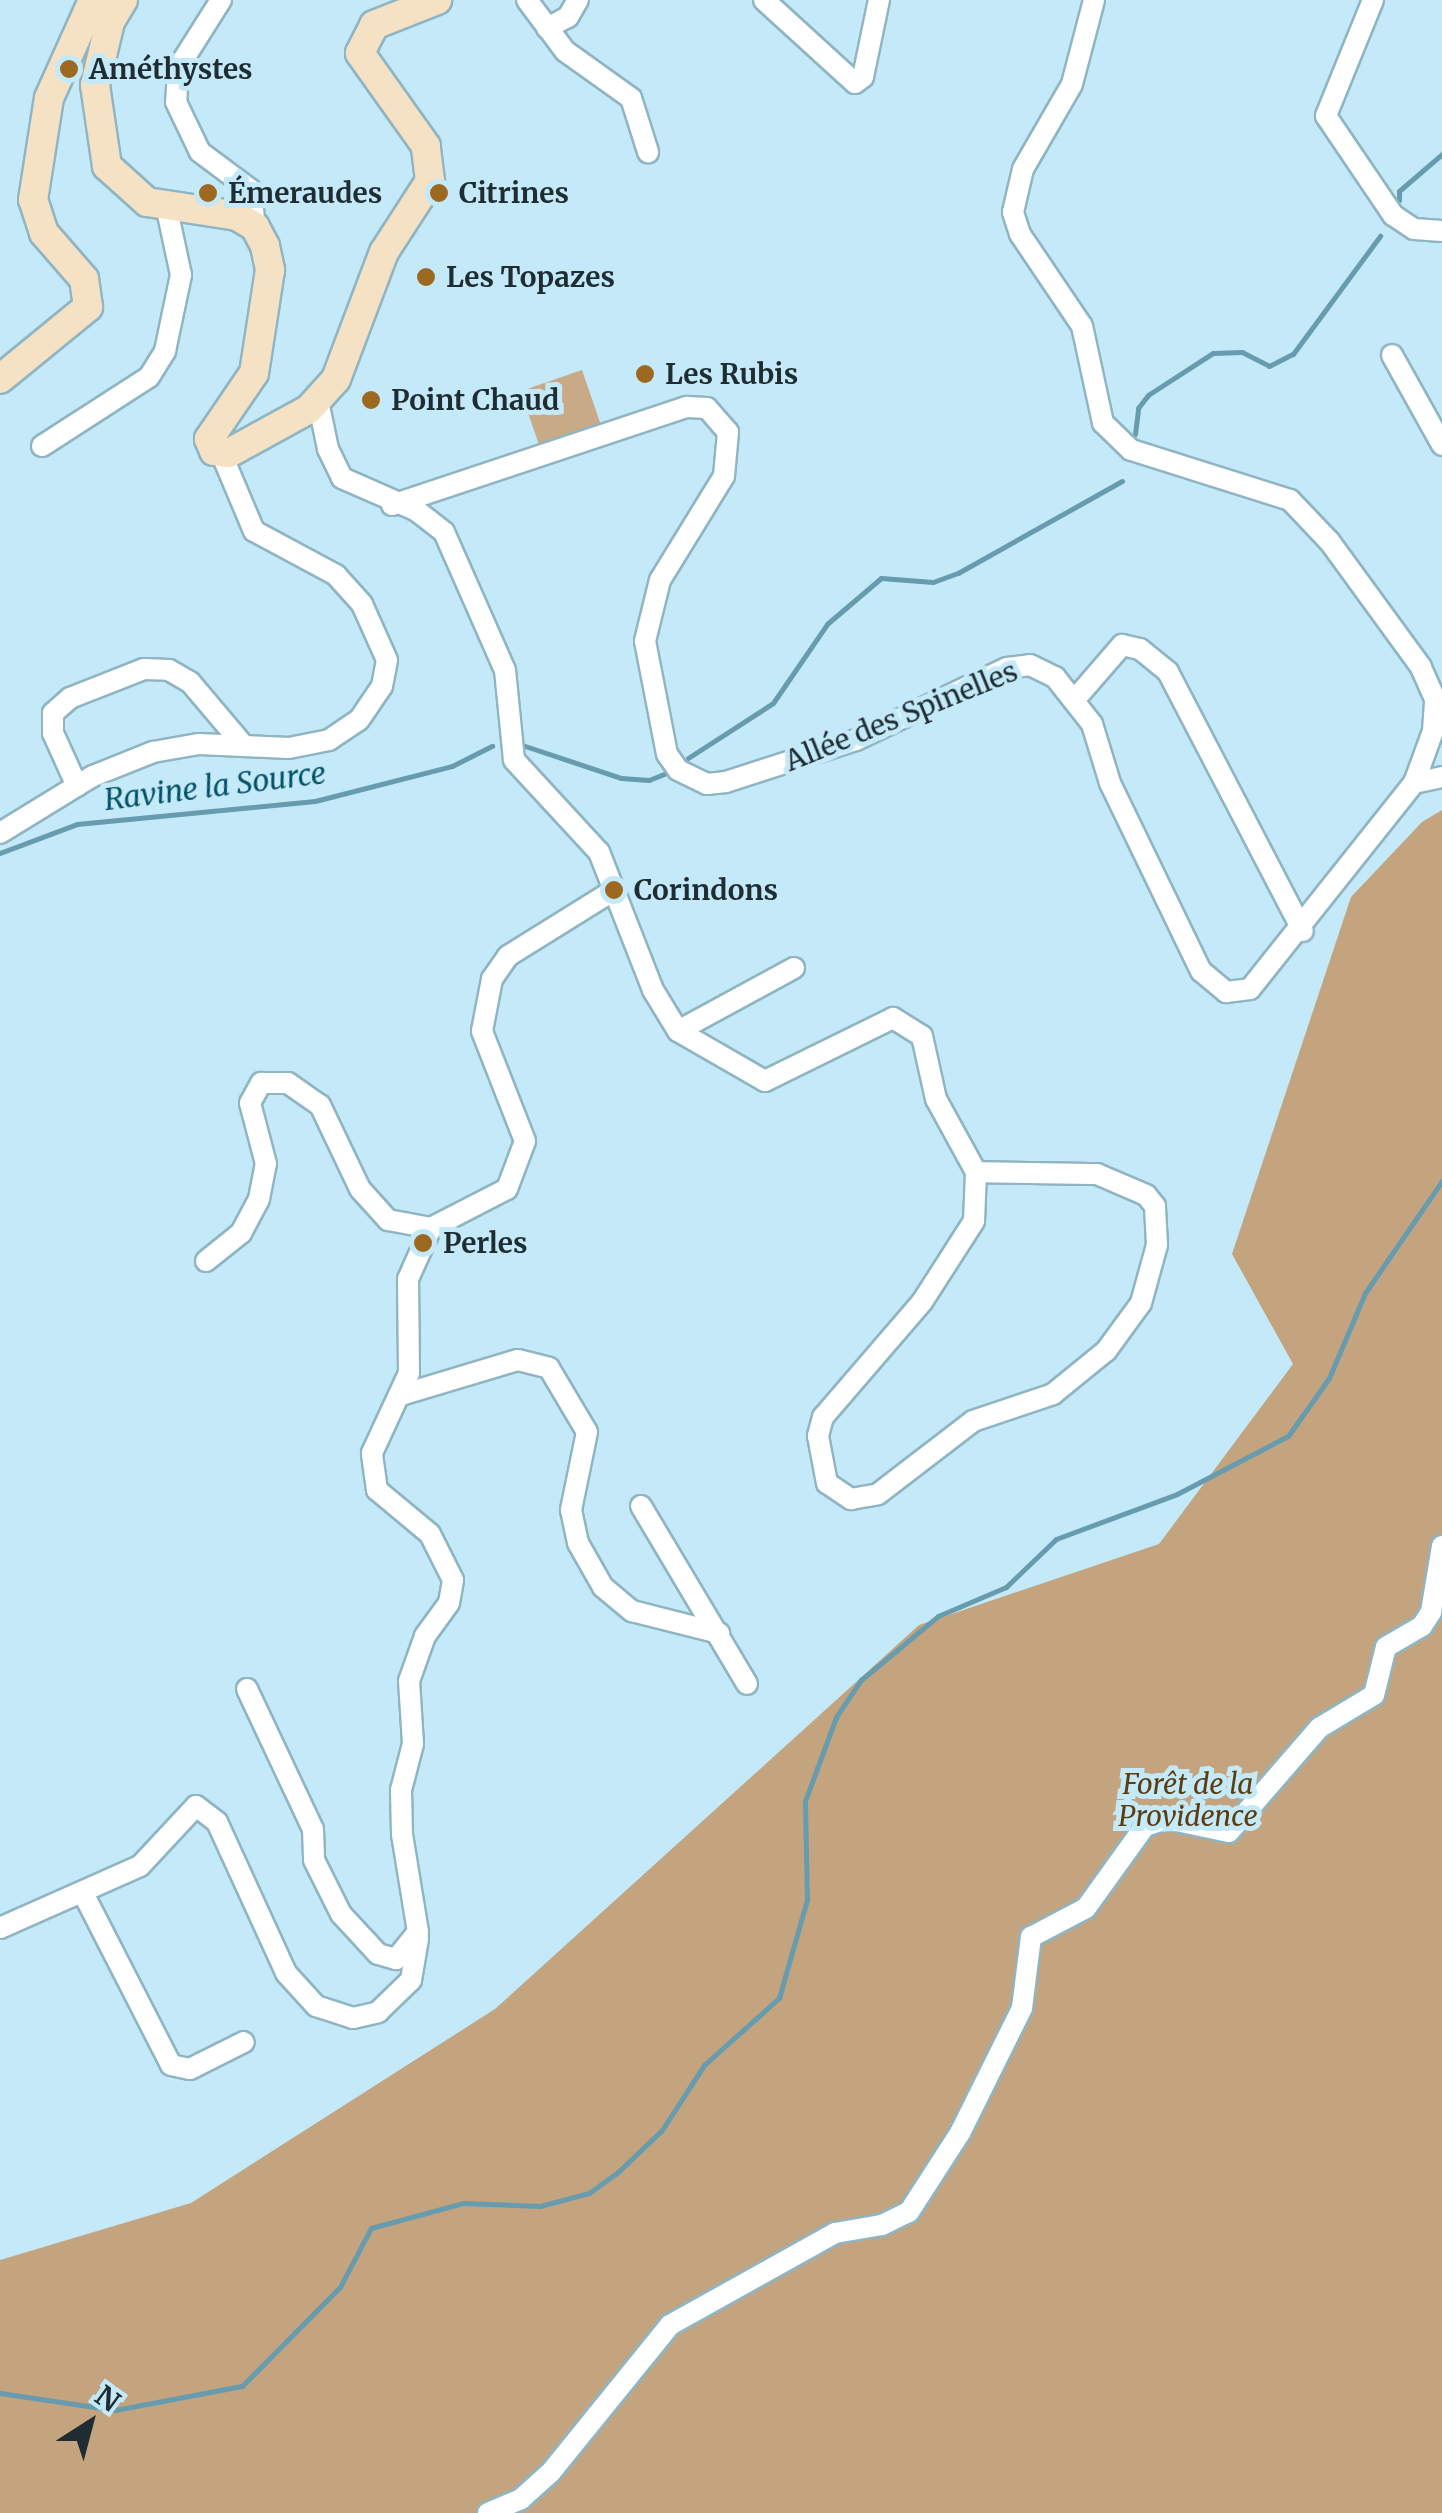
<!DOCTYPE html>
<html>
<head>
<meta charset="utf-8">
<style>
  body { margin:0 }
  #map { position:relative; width:1442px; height:2513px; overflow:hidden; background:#c4eaf9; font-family:Merriweather,serif }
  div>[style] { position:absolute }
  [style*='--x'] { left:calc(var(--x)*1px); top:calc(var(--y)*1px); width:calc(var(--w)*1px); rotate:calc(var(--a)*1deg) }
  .green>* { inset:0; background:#c9aa86; transform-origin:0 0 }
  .forest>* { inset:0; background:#c3a47f }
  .stream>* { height:5px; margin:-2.5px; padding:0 2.5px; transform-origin:2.5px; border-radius:2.5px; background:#679bae }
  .roads { filter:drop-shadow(2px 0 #90b5c2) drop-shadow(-2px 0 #90b5c2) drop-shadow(0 2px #90b5c2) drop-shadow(0 -2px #90b5c2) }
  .street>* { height:20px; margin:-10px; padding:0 10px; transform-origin:10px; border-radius:10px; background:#fff }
  .secondary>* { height:28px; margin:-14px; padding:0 14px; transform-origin:14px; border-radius:14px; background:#f5e1c4 }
  .dots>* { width:28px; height:28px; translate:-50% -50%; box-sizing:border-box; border:5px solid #c4eaf9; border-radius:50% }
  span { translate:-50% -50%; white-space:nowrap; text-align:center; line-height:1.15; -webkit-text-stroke:10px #c4eaf9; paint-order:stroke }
  .poi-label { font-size:28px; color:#1f2d33; font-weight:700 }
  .left { translate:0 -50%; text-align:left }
  .street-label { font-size:28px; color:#1f2d33 }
  .park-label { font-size:28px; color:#5d3d0f; font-style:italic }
  .water-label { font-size:30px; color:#055267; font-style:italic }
  .north { position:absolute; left:40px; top:2373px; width:100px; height:100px; -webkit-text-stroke:8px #c4eaf9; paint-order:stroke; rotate:36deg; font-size:28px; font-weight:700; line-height:40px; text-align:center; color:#1f2d33 }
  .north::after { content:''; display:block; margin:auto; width:35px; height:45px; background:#1f2d33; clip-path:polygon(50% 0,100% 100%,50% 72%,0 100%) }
</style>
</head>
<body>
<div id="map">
  <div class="green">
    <div style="left:582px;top:370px;width:62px;height:65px;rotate:71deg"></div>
  </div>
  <div class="forest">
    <div style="clip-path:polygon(1442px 810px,1442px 2513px,0 2513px,0 2260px,191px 2203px,495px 2009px,919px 1625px,1159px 1544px,1293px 1364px,1232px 1254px,1351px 897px,1422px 822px)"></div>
  </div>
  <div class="stream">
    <div style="--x:1399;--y:200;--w:9;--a:-90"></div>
    <div style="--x:1399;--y:191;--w:57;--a:-40.7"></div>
    <div style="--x:1135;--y:434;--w:26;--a:-83"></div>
    <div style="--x:1138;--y:408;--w:16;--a:-52"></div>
    <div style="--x:1148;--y:395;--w:77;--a:-32.9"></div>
    <div style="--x:1213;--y:353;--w:29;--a:-2"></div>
    <div style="--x:1242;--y:352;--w:30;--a:27"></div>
    <div style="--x:1269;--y:366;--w:27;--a:-27"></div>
    <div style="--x:1293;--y:354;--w:147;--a:-53.6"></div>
    <div style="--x:516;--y:743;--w:111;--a:18.4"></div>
    <div style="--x:621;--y:778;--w:28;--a:4"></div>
    <div style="--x:649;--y:780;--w:18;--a:-22"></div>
    <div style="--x:688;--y:758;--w:101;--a:-32.9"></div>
    <div style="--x:773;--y:703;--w:96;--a:-55.6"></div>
    <div style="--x:827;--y:624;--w:71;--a:-40.4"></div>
    <div style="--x:881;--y:578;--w:52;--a:4.4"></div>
    <div style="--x:933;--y:582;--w:27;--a:-20"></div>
    <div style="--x:958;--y:573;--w:188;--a:-29.3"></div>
    <div style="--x:0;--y:853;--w:82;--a:-20.6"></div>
    <div style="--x:77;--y:824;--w:239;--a:-5.5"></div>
    <div style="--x:315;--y:801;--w:141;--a:-14.3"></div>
    <div style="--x:452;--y:766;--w:45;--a:-26.6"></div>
    <div style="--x:0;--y:2393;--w:116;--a:8.4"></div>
    <div style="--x:115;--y:2410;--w:129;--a:-10.7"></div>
    <div style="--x:242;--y:2386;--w:139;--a:-45.3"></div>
    <div style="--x:340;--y:2287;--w:67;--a:-62.3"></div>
    <div style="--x:371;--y:2228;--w:95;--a:-15.2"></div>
    <div style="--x:463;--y:2203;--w:77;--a:2.2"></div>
    <div style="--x:540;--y:2206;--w:51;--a:-14.9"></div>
    <div style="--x:589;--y:2193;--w:34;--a:-36"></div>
    <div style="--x:617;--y:2173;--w:62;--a:-43.7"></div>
    <div style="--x:662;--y:2130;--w:77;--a:-57.1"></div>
    <div style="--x:704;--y:2065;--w:101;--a:-41.8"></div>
    <div style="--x:779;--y:1998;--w:102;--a:-74.1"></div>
    <div style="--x:807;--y:1900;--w:99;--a:-91.2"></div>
    <div style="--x:805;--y:1801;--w:90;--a:-69.7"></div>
    <div style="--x:836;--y:1717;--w:45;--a:-56"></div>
    <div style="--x:861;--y:1680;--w:100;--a:-39.7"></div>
    <div style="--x:938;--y:1616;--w:74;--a:-23.1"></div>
    <div style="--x:1006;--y:1587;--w:69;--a:-43.8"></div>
    <div style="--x:1056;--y:1539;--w:129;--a:-20.4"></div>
    <div style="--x:1177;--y:1494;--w:125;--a:-27.6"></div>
    <div style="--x:1288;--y:1436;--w:71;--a:-54.7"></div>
    <div style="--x:1329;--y:1378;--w:92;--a:-67"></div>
    <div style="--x:1365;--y:1293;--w:136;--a:-55.5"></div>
  </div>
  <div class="roads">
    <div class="street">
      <div style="--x:221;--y:0;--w:80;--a:122.3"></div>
      <div style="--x:178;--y:68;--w:34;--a:93"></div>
      <div style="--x:176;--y:102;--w:55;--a:64.4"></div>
      <div style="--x:200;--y:152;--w:64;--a:36.7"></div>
      <div style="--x:251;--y:190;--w:37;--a:84"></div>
      <div style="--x:527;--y:0;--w:64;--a:53.3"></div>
      <div style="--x:565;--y:51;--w:81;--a:35.5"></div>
      <div style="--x:631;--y:98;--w:57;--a:72.5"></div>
      <div style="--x:764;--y:0;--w:123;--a:42.4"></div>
      <div style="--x:855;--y:83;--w:10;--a:-37"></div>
      <div style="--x:863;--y:77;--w:79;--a:-78.3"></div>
      <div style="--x:1373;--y:0;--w:125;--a:112.1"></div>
      <div style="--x:1326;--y:116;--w:120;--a:55.9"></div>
      <div style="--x:1393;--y:215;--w:25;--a:34"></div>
      <div style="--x:1414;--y:229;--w:28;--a:4"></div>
      <div style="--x:547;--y:28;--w:24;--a:-28"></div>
      <div style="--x:568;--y:17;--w:20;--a:-60"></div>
      <div style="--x:1392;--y:355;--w:103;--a:60.9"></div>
      <div style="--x:318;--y:401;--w:49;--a:78.2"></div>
      <div style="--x:328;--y:449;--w:32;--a:64"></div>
      <div style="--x:342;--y:478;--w:82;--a:23.7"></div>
      <div style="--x:417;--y:511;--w:34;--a:38"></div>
      <div style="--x:444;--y:532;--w:151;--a:66.2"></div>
      <div style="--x:505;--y:670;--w:90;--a:84.3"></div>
      <div style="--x:514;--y:760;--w:125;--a:47.3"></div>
      <div style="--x:599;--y:852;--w:148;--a:68.6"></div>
      <div style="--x:653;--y:990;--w:48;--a:58.6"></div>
      <div style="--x:678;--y:1031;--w:100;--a:29.9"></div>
      <div style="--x:765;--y:1081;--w:143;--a:-26.2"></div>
      <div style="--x:893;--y:1018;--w:34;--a:32"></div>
      <div style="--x:922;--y:1036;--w:65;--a:77.5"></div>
      <div style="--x:936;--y:1099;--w:83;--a:61.3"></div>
      <div style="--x:976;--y:1172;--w:49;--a:92.3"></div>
      <div style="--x:974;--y:1221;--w:96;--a:122.7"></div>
      <div style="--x:922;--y:1302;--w:152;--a:130.7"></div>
      <div style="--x:823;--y:1417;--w:20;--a:105"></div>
      <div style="--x:818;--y:1436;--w:48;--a:79.2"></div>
      <div style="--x:827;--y:1483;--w:29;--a:34"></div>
      <div style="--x:851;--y:1499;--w:27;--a:-10"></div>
      <div style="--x:878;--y:1494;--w:120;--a:-37.5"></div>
      <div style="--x:973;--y:1421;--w:84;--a:-18.6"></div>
      <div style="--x:1053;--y:1394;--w:68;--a:-39.1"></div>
      <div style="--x:1106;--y:1351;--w:59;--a:-53.9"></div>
      <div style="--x:1141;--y:1303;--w:60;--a:-74.6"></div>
      <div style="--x:1157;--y:1245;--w:39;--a:-93"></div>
      <div style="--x:1155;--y:1206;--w:14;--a:-129"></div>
      <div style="--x:1146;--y:1195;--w:53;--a:-156.8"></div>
      <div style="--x:1097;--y:1174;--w:121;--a:-179.1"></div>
      <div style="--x:42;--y:446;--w:127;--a:-32.8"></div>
      <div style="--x:149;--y:377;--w:31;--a:-58"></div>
      <div style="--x:165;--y:351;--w:78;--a:-78.1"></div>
      <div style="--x:181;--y:275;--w:72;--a:-102.1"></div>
      <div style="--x:392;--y:505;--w:311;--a:-18.4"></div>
      <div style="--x:687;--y:407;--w:20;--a:3"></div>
      <div style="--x:707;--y:408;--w:32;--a:49"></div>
      <div style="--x:728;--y:432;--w:44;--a:95.2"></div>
      <div style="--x:724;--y:476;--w:122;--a:121.6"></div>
      <div style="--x:660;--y:580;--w:63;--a:103.8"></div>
      <div style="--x:645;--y:641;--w:115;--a:79"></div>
      <div style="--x:667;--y:754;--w:19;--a:55"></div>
      <div style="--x:678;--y:770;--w:32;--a:26"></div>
      <div style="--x:707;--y:784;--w:19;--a:-6"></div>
      <div style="--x:726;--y:782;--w:137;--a:-17.9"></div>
      <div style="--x:856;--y:740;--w:167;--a:-25.5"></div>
      <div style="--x:1007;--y:668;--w:23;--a:-7"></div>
      <div style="--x:1030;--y:665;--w:28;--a:26"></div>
      <div style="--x:1055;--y:677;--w:60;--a:51.8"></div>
      <div style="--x:1092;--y:724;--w:62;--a:73"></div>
      <div style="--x:1110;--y:783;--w:209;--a:64.2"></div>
      <div style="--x:1201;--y:971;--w:33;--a:40"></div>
      <div style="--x:1226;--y:992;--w:24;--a:-7"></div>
      <div style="--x:1250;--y:989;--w:263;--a:-51.5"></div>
      <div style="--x:1414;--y:783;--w:55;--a:-69.9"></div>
      <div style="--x:1433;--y:731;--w:32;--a:-86"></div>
      <div style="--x:1435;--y:699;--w:35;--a:-114"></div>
      <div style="--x:1421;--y:667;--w:156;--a:-126.1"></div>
      <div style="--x:1329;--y:541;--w:57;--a:-133.6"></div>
      <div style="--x:1290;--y:500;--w:167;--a:-162.5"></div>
      <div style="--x:1131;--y:450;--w:39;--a:-136"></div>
      <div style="--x:1103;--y:423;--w:99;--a:-102.2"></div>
      <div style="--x:1082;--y:326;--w:111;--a:-124"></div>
      <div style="--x:1020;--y:234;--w:23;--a:-108"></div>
      <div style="--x:1013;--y:212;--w:44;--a:-76.9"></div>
      <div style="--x:1023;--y:169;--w:98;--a:-60"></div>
      <div style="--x:1072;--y:84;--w:87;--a:-75.3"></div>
      <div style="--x:1077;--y:697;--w:69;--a:-49.1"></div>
      <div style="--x:1122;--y:645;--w:18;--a:13"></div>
      <div style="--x:1140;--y:649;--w:36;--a:39"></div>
      <div style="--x:1168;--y:672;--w:292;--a:62.5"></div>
      <div style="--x:1414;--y:783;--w:29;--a:-12"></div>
      <div style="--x:77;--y:786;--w:58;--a:-114.4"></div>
      <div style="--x:53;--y:733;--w:20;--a:-90"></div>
      <div style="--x:53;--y:713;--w:23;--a:-41"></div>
      <div style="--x:70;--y:698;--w:79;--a:-21.4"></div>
      <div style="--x:144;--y:669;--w:25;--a:2"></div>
      <div style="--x:169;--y:670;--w:24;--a:30"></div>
      <div style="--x:190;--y:682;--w:84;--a:49.8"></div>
      <div style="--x:0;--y:833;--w:109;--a:-31.5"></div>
      <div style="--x:93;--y:776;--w:65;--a:-21.8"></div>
      <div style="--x:153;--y:752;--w:47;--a:-9.9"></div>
      <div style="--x:199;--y:744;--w:90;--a:2.5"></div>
      <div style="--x:289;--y:748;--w:41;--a:-11.3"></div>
      <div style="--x:329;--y:740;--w:36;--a:-34"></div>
      <div style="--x:359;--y:720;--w:41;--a:-55.9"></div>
      <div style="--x:382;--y:686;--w:26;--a:-79"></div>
      <div style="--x:387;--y:660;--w:61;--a:-114.1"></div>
      <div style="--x:362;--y:604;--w:39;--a:-132"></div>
      <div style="--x:336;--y:575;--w:93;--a:-151.8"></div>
      <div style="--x:254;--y:531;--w:85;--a:-112.9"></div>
      <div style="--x:678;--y:1031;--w:132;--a:-28.5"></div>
      <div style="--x:206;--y:1261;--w:45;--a:-38.7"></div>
      <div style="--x:241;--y:1233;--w:38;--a:-62"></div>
      <div style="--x:259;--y:1199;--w:36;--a:-79"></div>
      <div style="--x:266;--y:1164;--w:63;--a:-104.7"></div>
      <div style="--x:250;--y:1103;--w:23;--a:-61"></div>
      <div style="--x:261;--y:1083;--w:27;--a:0"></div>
      <div style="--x:288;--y:1083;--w:39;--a:35"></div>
      <div style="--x:320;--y:1105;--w:93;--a:64.5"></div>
      <div style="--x:360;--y:1189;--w:42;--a:47.9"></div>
      <div style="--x:388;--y:1220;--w:44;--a:10.5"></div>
      <div style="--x:431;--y:1228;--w:85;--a:-27.2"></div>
      <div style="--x:507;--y:1189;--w:51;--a:-69.4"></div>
      <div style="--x:525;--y:1141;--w:118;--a:-111.4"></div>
      <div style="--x:482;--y:1031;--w:53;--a:-79.1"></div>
      <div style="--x:492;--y:979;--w:28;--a:-55"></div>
      <div style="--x:508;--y:956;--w:125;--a:-31.9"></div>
      <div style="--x:401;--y:1395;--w:122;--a:-16.7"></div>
      <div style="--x:518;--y:1360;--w:32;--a:14"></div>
      <div style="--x:549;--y:1368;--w:74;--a:59.3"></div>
      <div style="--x:587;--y:1432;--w:80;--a:101.6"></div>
      <div style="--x:571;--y:1510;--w:34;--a:78"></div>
      <div style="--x:578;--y:1543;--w:51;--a:60.4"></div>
      <div style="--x:603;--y:1587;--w:38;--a:40"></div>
      <div style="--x:632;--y:1611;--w:90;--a:14.2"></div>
      <div style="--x:641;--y:1506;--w:207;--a:59.2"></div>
      <div style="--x:247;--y:1689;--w:155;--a:64.8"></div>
      <div style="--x:313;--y:1829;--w:31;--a:88"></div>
      <div style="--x:314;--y:1860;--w:60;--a:63.4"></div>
      <div style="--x:341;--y:1914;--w:54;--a:47.2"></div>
      <div style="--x:378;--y:1954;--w:19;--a:16"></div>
      <div style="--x:396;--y:1959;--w:35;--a:-51"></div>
      <div style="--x:418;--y:1932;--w:99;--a:-99.3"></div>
      <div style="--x:402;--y:1834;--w:44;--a:-91.3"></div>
      <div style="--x:401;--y:1790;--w:48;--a:-75.4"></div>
      <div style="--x:413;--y:1744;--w:63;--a:-93.6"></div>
      <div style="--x:409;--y:1681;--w:48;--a:-70.4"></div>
      <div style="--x:425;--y:1636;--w:41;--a:-54"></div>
      <div style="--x:449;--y:1603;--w:23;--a:-80"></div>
      <div style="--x:453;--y:1580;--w:51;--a:-116.6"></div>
      <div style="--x:430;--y:1534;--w:69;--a:-140.3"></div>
      <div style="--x:377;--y:1490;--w:37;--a:-98"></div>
      <div style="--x:372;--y:1453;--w:88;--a:-65.2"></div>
      <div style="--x:409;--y:1373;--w:94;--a:-90.6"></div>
      <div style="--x:408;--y:1279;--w:56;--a:-65.7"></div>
      <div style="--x:83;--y:1893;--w:193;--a:62.9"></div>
      <div style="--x:171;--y:2065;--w:19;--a:12"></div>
      <div style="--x:190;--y:2069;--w:60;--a:-26.6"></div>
      <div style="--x:0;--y:1928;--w:153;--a:-23.9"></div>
      <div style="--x:140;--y:1866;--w:82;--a:-47"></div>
      <div style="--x:196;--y:1806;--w:26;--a:37"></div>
      <div style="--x:217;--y:1822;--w:166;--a:65.4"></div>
      <div style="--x:286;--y:1973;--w:45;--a:47.7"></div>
      <div style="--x:316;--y:2006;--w:39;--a:18"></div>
      <div style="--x:353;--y:2018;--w:26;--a:-13"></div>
      <div style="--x:378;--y:2012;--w:46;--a:-44.1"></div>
      <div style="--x:411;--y:1980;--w:42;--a:-80.3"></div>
      <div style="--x:488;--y:2513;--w:36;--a:-23"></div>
      <div style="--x:521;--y:2499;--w:40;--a:-42"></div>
      <div style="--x:551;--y:2472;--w:189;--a:-51"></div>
      <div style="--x:670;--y:2325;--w:189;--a:-29.1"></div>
      <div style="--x:835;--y:2233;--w:48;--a:-9.7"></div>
      <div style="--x:882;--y:2225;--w:30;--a:-26"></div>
      <div style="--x:909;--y:2212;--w:94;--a:-57.2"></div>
      <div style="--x:960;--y:2133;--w:140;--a:-63.6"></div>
      <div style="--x:1022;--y:2008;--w:72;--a:-82.8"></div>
      <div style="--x:1031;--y:1937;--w:62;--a:-27.8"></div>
      <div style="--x:1086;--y:1908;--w:101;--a:-54.3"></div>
      <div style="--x:1145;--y:1826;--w:23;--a:-18"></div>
      <div style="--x:1167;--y:1819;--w:63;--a:11.8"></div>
      <div style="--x:1229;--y:1832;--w:138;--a:-49.1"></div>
      <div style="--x:1319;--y:1728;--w:64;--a:-31"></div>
      <div style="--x:1374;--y:1695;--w:49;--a:-76"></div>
      <div style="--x:1386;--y:1647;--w:42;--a:-30.3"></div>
      <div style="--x:1422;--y:1626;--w:17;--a:-57"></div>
      <div style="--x:1431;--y:1612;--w:67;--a:-80.5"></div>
    </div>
    <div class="secondary">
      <div style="--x:123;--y:0;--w:26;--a:121"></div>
      <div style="--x:110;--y:22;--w:65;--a:103.4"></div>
      <div style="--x:95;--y:85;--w:82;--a:81.6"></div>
      <div style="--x:107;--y:166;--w:54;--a:42"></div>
      <div style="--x:147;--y:202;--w:91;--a:8.8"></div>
      <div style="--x:237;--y:216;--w:21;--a:31"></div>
      <div style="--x:255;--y:227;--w:21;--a:62"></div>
      <div style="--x:265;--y:246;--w:25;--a:78"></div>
      <div style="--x:270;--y:270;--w:104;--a:98.8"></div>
      <div style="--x:254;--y:373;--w:80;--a:124.3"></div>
      <div style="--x:209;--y:439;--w:13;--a:67"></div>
      <div style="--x:214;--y:451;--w:15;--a:8"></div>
      <div style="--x:229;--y:453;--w:91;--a:-28.8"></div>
      <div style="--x:309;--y:409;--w:40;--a:-48"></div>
      <div style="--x:336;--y:379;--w:136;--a:-69.3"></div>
      <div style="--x:384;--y:252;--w:85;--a:-57.1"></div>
      <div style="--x:430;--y:181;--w:35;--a:-97"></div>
      <div style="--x:426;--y:146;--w:114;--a:-125.4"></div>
      <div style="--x:360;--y:53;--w:31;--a:-63"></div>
      <div style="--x:374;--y:25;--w:68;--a:-21.6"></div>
      <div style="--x:0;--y:379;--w:114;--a:-39.3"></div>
      <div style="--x:88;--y:307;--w:28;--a:-98"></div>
      <div style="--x:84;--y:279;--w:61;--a:-131"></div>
      <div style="--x:44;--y:233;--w:35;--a:-108"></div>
      <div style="--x:33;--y:200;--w:103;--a:-81.1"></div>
      <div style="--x:49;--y:98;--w:107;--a:-65.8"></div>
    </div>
  </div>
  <div class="dots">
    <div style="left:69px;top:69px;background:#9d6920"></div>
    <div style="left:208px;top:193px;background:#9d6920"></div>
    <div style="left:439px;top:193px;background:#9d6920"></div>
    <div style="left:426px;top:277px;background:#9d6920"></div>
    <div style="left:645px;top:374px;background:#9d6920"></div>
    <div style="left:371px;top:400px;background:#9d6920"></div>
    <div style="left:614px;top:890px;background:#9d6920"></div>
    <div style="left:423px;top:1243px;background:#9d6920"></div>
  </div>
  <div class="poi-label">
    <span class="left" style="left:89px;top:69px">Améthystes</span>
    <span class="left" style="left:228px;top:193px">Émeraudes</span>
    <span class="left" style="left:459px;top:193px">Citrines</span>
    <span class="left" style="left:446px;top:277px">Les Topazes</span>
    <span class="left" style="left:665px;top:374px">Les Rubis</span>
    <span class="left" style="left:391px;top:400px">Point Chaud</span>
    <span class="left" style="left:634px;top:890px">Corindons</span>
    <span class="left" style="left:443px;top:1243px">Perles</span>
  </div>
  <div class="street-label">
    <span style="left:901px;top:716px;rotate:-22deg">Allée des Spinelles</span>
  </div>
  <div class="park-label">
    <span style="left:1188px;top:1800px">Forêt de la<br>Providence</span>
  </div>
  <div class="water-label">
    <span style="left:215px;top:786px;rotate:-7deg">Ravine la Source</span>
  </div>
  <div class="north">N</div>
</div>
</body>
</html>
